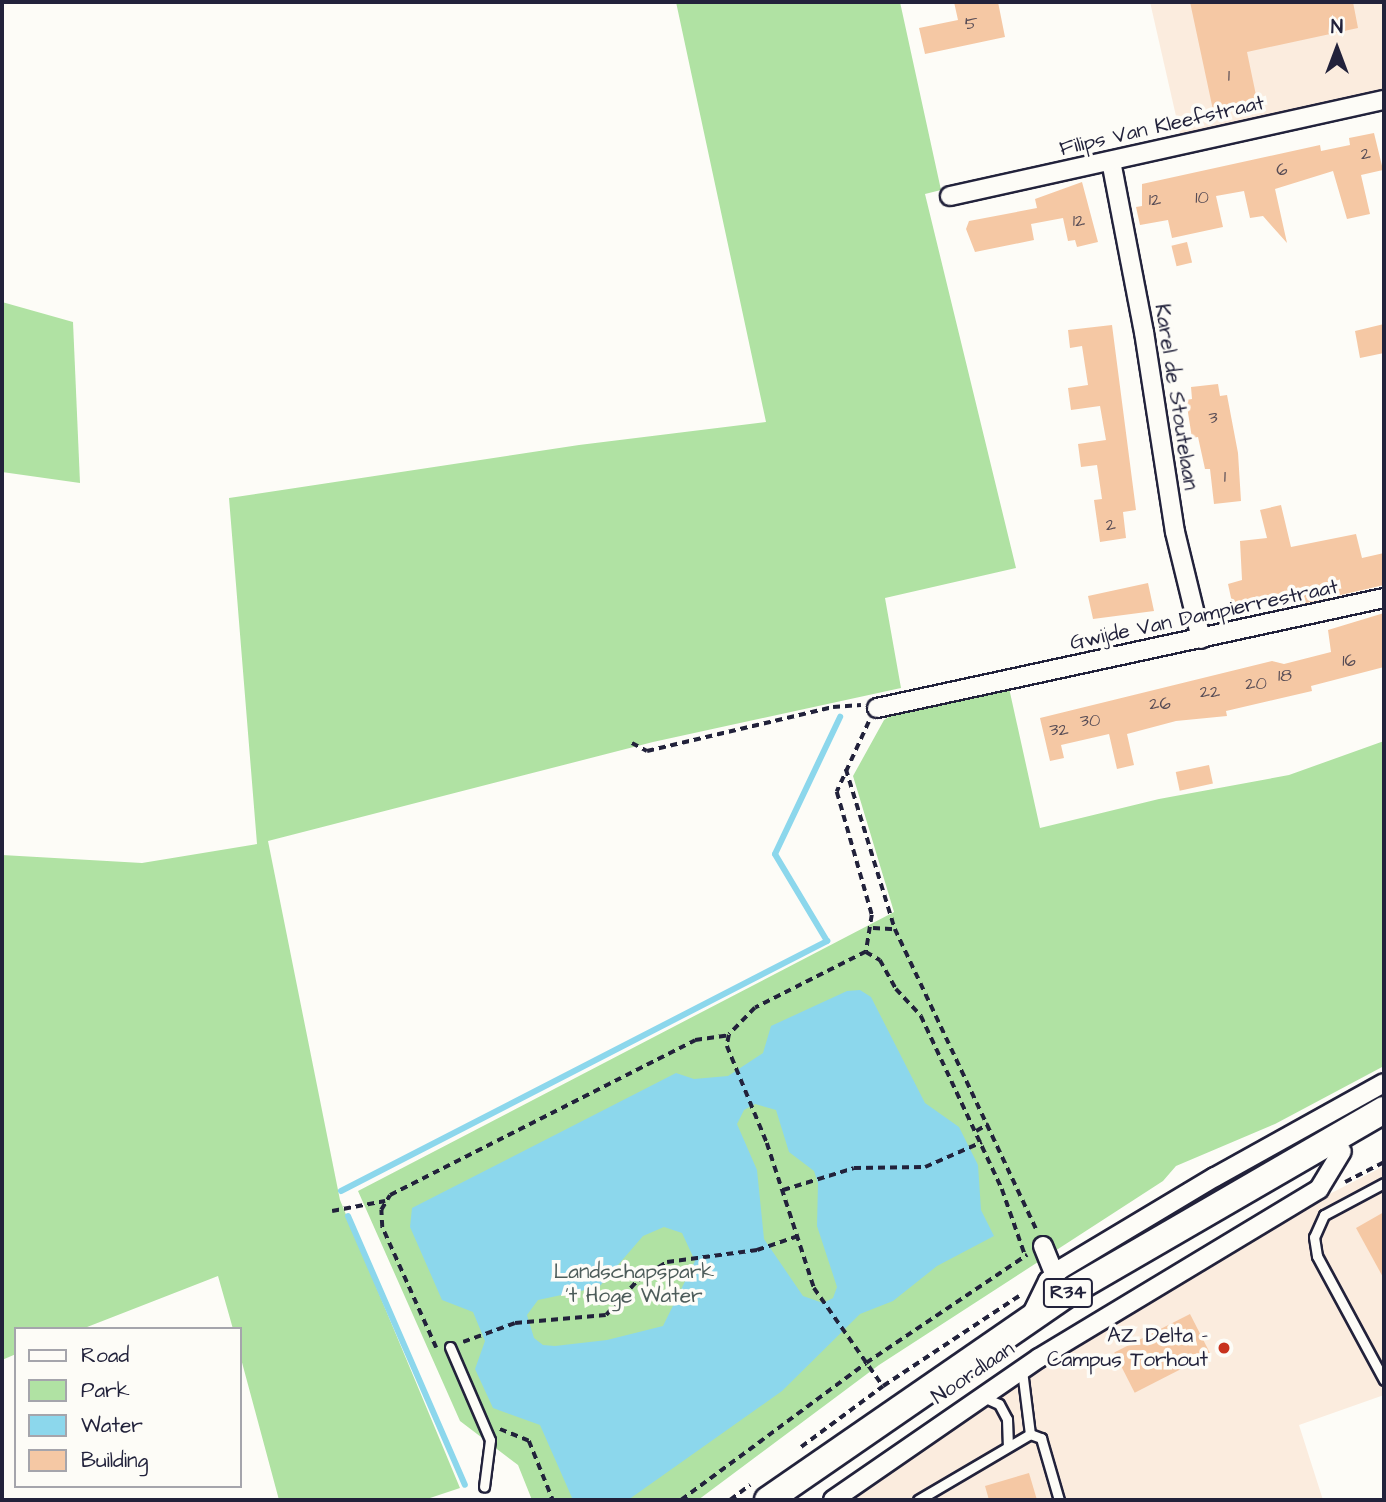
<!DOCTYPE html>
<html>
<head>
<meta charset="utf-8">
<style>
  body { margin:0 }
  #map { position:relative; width:1386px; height:1502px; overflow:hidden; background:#fdfcf7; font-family:"Architects Daughter",sans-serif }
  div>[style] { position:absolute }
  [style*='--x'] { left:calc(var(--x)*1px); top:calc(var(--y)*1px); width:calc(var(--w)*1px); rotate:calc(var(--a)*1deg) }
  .built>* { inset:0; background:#fbecde }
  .green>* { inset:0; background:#b0e2a3 }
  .water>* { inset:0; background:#8cd7ec }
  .stream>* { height:6px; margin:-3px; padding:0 3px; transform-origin:3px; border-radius:3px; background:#8cd7ec }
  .building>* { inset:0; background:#f5c8a4; transform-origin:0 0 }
  .path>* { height:3.5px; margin-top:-1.75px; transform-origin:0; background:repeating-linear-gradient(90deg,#22223b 0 7px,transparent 0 12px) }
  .roads { filter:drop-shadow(2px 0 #22223b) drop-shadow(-2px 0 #22223b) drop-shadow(0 2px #22223b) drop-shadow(0 -2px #22223b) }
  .lane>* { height:9px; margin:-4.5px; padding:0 4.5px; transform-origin:4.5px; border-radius:4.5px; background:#fdfcf7 }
  .street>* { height:18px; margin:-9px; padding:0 9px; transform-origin:9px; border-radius:9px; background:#fdfcf7 }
  .primary>* { height:26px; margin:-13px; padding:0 13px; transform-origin:13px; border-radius:13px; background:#fdfcf7 }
  .dots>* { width:19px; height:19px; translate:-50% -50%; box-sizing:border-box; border:4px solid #fdfcf7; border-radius:50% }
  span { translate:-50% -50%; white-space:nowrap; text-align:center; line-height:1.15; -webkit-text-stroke:7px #fdfcf7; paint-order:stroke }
  .number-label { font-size:18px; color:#574c55 }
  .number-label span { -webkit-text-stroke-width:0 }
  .shield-label span { padding:2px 5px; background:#fdfcf7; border:2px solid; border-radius:5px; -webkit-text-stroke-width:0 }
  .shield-label { font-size:19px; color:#22223b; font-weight:700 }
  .street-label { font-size:21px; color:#22223b }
  .park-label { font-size:21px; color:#4d5c5a }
  .poi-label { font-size:21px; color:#22223b }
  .right { translate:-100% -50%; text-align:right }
  .frame { position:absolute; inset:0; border:4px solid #22223b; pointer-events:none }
  .legend { position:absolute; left:14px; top:1327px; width:228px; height:161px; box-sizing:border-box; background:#fdfcf7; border:2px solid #a5a5ac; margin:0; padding:9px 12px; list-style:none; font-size:21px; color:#22223b }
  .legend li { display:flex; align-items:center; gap:14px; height:35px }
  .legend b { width:35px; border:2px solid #a5a5ac }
  .north { position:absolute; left:1302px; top:14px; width:70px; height:70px; -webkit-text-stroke:5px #fdfcf7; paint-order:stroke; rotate:0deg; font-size:19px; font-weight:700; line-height:28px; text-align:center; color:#22223b }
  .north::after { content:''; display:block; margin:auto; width:24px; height:32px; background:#22223b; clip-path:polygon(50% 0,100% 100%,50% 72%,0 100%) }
</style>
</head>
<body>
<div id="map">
  <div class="built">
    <div style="clip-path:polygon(1150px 2px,1384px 2px,1384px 92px,1181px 138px)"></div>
    <div style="clip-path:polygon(1384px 1166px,1384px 1395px,1299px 1425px,1323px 1500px,845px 1500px,1026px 1373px,1271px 1224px)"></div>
  </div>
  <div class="green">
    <div style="clip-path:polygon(676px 2px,900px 2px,941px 190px,925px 194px,1016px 568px,885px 598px,901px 688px,653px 742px,268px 841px,340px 1200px,460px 1488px,424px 1500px,279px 1500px,240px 1355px,240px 1329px,233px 1329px,218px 1276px,82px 1329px,16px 1329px,16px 1354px,2px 1360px,2px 855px,142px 863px,257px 844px,229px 498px,579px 445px,766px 422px)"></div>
    <div style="clip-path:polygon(2px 302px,73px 322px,80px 483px,2px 472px)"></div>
    <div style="clip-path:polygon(1009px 688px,1040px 828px,1159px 799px,1289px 775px,1384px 741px,1384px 1066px,1275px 1124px,1176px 1166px,1163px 1181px,879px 1365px,698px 1500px,532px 1500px,518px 1465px,460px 1421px,358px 1191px,894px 912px,853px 776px,884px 720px,893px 714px)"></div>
  </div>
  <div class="water">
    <div style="clip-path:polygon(evenodd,860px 990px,871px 997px,925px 1103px,959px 1127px,978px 1165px,981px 1210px,994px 1236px,937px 1266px,893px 1301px,860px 1314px,782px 1391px,628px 1500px,573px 1500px,540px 1425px,493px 1408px,475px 1369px,485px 1341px,473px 1312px,442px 1300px,410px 1227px,412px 1208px,676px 1073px,694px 1079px,728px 1076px,763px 1053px,771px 1026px,847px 991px,860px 990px,755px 1104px,776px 1110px,789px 1152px,814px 1171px,818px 1183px,817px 1226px,837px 1287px,833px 1298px,823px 1303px,803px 1296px,764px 1239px,757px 1170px,737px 1124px,744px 1110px,755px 1104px,860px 990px,664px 1227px,682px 1233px,695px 1261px,663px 1326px,607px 1340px,555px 1346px,543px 1345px,534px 1338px,527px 1315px,538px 1300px,599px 1287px,643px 1236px,664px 1227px)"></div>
  </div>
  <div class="stream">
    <div style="--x:341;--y:1191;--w:547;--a:-27.22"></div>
    <div style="--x:827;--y:941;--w:101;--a:-120.9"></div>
    <div style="--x:775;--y:854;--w:152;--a:-64.6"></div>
    <div style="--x:348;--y:1216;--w:293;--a:66.5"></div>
  </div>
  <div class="building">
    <div style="clip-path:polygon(954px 2px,998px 2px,1005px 37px,925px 54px,919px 28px,958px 20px)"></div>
    <div style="clip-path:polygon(1190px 2px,1353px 2px,1358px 28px,1247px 52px,1257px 100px,1213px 110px)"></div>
    <div style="clip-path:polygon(1374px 133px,1383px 170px,1361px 175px,1370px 214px,1347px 219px,1333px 171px,1275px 189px,1287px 243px,1263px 216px,1250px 218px,1244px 191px,1216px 196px,1223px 227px,1172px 238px,1168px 220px,1140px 225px,1136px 207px,1142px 206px,1142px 184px,1320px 145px,1321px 151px,1350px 145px,1349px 138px)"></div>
    <div style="clip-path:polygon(1082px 182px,1098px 242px,1077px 247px,1075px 240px,1068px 241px,1063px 218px,1031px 224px,1034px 240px,975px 252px,966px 229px,969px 221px,1037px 208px,1035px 199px)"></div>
    <div style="left:1187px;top:242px;width:21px;height:16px;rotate:76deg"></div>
    <div style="clip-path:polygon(1384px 324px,1384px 353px,1360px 358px,1355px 331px)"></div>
    <div style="clip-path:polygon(1112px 325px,1136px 510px,1123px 512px,1126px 538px,1100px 542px,1094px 500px,1102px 499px,1097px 465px,1081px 467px,1078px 444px,1106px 440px,1100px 406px,1071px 410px,1068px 388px,1088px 385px,1082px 346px,1070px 348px,1068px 330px)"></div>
    <div style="clip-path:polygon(1218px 384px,1220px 396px,1227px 395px,1238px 453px,1241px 501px,1214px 504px,1210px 469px,1205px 469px,1198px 437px,1192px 438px,1186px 400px,1192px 399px,1191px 387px)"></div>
    <div style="clip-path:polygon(1281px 505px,1291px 547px,1356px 534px,1362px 558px,1384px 553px,1384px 585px,1302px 604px,1299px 592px,1233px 607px,1228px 584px,1242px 580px,1240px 541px,1267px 538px,1260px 510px)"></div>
    <div style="clip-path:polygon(1148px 583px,1154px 611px,1093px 619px,1088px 596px)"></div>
    <div style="clip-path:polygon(1384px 613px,1384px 667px,1311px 686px,1312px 691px,1226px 711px,1227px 716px,1176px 721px,1127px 734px,1134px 765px,1117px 769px,1109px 734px,1061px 745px,1064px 758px,1050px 761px,1040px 718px,1272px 661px,1284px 664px,1331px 652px,1328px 630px)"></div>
    <div style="left:1209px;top:765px;width:19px;height:34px;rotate:78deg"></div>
    <div style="clip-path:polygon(1384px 1212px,1384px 1279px,1356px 1228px)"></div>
    <div style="left:1190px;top:1314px;width:45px;height:85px;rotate:63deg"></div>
    <div style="clip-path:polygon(1029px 1473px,1037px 1500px,989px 1500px,985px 1486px)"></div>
  </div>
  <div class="path">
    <div style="--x:869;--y:722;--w:77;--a:114.6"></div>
    <div style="--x:837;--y:792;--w:128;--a:74.1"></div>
    <div style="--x:872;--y:915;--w:37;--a:99"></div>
    <div style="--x:866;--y:952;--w:124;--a:153.2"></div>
    <div style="--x:755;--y:1008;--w:37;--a:134"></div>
    <div style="--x:729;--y:1035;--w:11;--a:100"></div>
    <div style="--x:727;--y:1046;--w:105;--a:67.6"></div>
    <div style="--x:767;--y:1143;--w:152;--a:72"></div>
    <div style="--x:814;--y:1288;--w:120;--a:54.9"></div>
    <div style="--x:632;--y:743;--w:17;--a:28"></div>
    <div style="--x:647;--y:751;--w:191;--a:-13.3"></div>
    <div style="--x:833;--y:707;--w:28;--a:-4"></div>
    <div style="--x:846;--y:769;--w:167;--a:73"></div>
    <div style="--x:895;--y:929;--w:331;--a:64.8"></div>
    <div style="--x:873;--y:928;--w:22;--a:3"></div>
    <div style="--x:866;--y:952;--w:16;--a:30"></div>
    <div style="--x:880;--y:960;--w:33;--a:61"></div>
    <div style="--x:896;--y:989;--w:37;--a:47"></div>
    <div style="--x:921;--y:1016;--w:191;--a:64.9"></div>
    <div style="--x:1002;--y:1189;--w:70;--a:70.8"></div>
    <div style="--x:976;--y:1131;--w:14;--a:-30"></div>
    <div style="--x:1345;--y:1182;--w:44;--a:-27.1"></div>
    <div style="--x:783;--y:1190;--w:74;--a:-17.2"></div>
    <div style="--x:854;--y:1168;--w:71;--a:-0.8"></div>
    <div style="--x:925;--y:1167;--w:62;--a:-23.7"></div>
    <div style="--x:332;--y:1211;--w:54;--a:-10.7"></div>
    <div style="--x:463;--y:1342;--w:55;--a:-20.1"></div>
    <div style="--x:515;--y:1323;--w:91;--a:-5"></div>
    <div style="--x:606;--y:1315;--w:47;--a:-47.6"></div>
    <div style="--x:638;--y:1280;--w:34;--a:-32"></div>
    <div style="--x:667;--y:1262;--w:91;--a:-7.6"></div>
    <div style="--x:757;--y:1250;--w:43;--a:-18.9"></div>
    <div style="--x:436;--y:1348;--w:133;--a:-114.1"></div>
    <div style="--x:382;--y:1227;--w:17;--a:-93"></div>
    <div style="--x:381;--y:1210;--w:17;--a:-59"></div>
    <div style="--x:390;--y:1195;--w:342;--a:-26.9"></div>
    <div style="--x:695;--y:1040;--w:34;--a:-8"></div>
    <div style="--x:500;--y:1429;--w:31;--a:22"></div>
    <div style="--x:529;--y:1441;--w:64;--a:67.9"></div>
    <div style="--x:801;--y:1447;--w:102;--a:-36.6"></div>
    <div style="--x:883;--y:1386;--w:163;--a:-33.5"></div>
    <div style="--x:681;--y:1500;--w:230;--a:-36.5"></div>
    <div style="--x:866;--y:1363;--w:194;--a:-33.9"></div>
    <div style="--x:730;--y:1500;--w:25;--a:-37"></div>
  </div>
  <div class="roads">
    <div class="lane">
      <div style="--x:1384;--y:1183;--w:68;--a:151.9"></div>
      <div style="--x:1324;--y:1215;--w:24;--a:114"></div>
      <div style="--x:1314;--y:1237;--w:19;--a:81"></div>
      <div style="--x:1317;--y:1256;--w:141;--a:61.6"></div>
      <div style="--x:450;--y:1347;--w:101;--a:66.7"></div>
      <div style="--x:490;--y:1440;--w:47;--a:97.3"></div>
      <div style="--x:1022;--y:1370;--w:64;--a:82.9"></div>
      <div style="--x:983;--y:1397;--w:17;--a:24"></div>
      <div style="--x:999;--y:1404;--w:17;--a:62"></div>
      <div style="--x:1007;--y:1419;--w:27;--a:88"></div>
      <div style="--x:918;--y:1500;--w:130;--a:-30.5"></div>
      <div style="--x:1030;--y:1434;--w:12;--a:20"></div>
      <div style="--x:1041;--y:1438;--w:65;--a:73.8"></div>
    </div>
    <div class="street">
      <div style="--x:1111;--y:161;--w:174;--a:79.1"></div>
      <div style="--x:1144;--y:332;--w:202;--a:81.2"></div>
      <div style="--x:1175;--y:532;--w:110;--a:76.3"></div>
      <div style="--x:950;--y:196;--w:444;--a:-12.5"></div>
      <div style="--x:877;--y:708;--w:519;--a:-12.24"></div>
      <div style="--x:1043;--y:1246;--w:31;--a:68"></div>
      <div style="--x:1030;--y:1318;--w:41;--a:-64.1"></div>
      <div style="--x:1048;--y:1281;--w:18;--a:-43"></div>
      <div style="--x:1061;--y:1269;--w:179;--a:-30.9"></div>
      <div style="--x:1215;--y:1177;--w:193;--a:-29.1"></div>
      <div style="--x:833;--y:1500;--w:250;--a:-34.6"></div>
      <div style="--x:1039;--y:1358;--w:327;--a:-31.1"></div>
      <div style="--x:1319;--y:1189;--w:44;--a:-58.8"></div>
    </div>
    <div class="primary">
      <div style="--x:768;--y:1500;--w:364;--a:-34.6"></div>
      <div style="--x:1068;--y:1293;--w:365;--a:-30.1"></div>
    </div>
  </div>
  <div class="dots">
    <div style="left:1224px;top:1348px;background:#c8321e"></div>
  </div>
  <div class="number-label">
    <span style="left:971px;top:24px">5</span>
    <span style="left:1229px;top:76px">1</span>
    <span style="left:1366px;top:154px">2</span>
    <span style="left:1282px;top:170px">6</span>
    <span style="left:1202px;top:198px">10</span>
    <span style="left:1155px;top:200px">12</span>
    <span style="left:1079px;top:221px">12</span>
    <span style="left:1213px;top:418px">3</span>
    <span style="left:1225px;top:477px">1</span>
    <span style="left:1111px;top:525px">2</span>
    <span style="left:1349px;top:661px">16</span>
    <span style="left:1285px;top:676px">18</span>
    <span style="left:1256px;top:684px">20</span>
    <span style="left:1210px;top:692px">22</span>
    <span style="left:1160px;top:704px">26</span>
    <span style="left:1090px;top:721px">30</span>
    <span style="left:1059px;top:730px">32</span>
  </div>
  <div class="shield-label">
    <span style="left:1068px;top:1293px">R34</span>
  </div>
  <div class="street-label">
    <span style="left:1162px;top:126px;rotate:-13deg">Filips Van Kleefstraat</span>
    <span style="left:1176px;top:397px;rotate:81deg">Karel de Stoutelaan</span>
    <span style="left:1204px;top:615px;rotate:-12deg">Gwijde Van Dampierrestraat</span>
    <span style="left:973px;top:1373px;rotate:-34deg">Noordlaan</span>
  </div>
  <div class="park-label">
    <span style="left:634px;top:1284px">Landschapspark<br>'t Hoge Water</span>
  </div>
  <div class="poi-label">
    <span class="right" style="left:1208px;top:1348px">AZ Delta -<br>Campus Torhout</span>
  </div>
  <div class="frame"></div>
  <ul class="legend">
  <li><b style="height:9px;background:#fdfcf7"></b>Road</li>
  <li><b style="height:19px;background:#b0e2a3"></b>Park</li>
  <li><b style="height:19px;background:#8cd7ec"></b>Water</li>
  <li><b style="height:19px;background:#f5c8a4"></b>Building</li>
  </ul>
  <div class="north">N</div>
</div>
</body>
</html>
